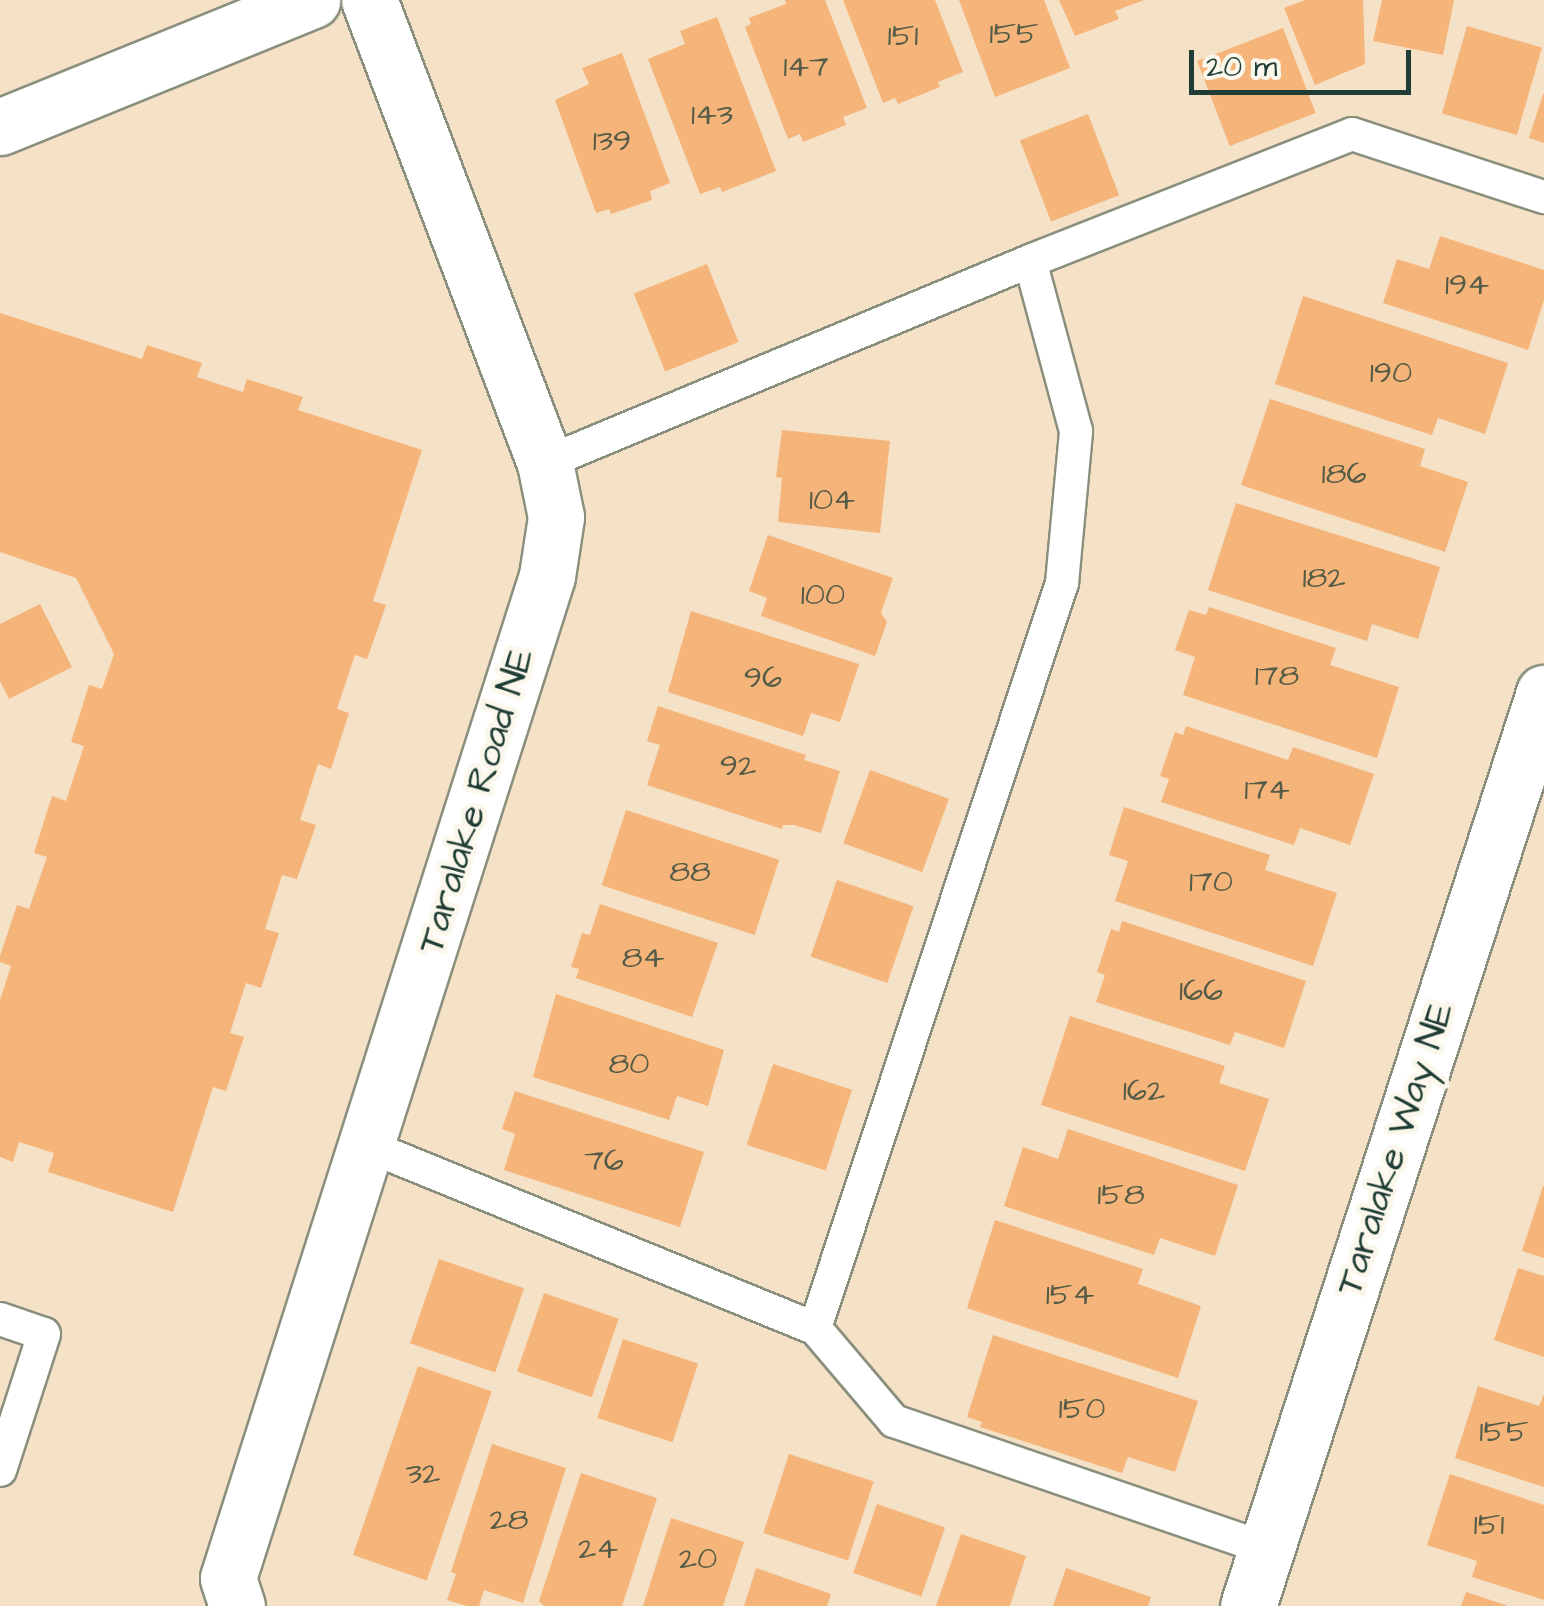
<!DOCTYPE html>
<html>
<head>
<meta charset="utf-8">
<style>
  body { margin:0 }
  #map { position:relative; width:1544px; height:1606px; overflow:hidden; background:#f5e1c6; font-family:"Architects Daughter",sans-serif }
  div>[style] { position:absolute }
  [style*='--x'] { left:calc(var(--x)*1px); top:calc(var(--y)*1px); width:calc(var(--w)*1px); rotate:calc(var(--a)*1deg) }
  .building>* { inset:0; background:#f5b47a; transform-origin:0 0 }
  .roads { filter:drop-shadow(2px 0 #8a8f7d) drop-shadow(-2px 0 #8a8f7d) drop-shadow(0 2px #8a8f7d) drop-shadow(0 -2px #8a8f7d) }
  .service>* { height:32px; margin:-16px; padding:0 16px; transform-origin:16px; border-radius:16px; background:#fff }
  .minor>* { height:55px; margin:-27.5px; padding:0 27.5px; transform-origin:27.5px; border-radius:27.5px; background:#fff }
  span { translate:-50% -50%; white-space:nowrap; text-align:center; line-height:1.15; -webkit-text-stroke:10px #fbf7ec; paint-order:stroke }
  .number-label { font-size:32px; color:#545b46 }
  .number-label span { -webkit-text-stroke-width:0 }
  .street-label { font-size:38px; color:#1f3d34 }
  .scale { position:absolute; left:1189px; top:50px; width:222px; height:45px; box-sizing:border-box; border:5px solid #1f3d34; border-top:0; padding-left:12px; font-size:30px; line-height:35px; white-space:nowrap; color:#1f3d34; -webkit-text-stroke:8px #fbf7ec; paint-order:stroke }
</style>
</head>
<body>
<div id="map">
  <div class="building">
    <div style="clip-path:polygon(785px 0,825px 0,867px 108px,843px 117px,846px 125px,803px 142px,800px 134px,788px 139px,745px 27px,751px 24px,749px 18px,786px 4px)"></div>
    <div style="clip-path:polygon(843px 0,935px 0,963px 72px,938px 82px,940px 87px,898px 104px,895px 98px,883px 103px)"></div>
    <div style="clip-path:polygon(959px 0,1044px 0,1070px 68px,995px 97px)"></div>
    <div style="clip-path:polygon(1059px 0,1144px 0,1115px 11px,1119px 19px,1075px 36px)"></div>
    <div style="clip-path:polygon(1305px 0,1363px 0,1365px 64px,1315px 85px,1284px 8px)"></div>
    <div style="clip-path:polygon(1382px 0,1454px 0,1443px 55px,1373px 41px)"></div>
    <div style="clip-path:polygon(717px 17px,776px 171px,722px 192px,720px 187px,700px 194px,648px 59px,685px 44px,680px 31px)"></div>
    <div style="left:1467px;top:26px;width:78px;height:91px;rotate:16deg"></div>
    <div style="left:1283px;top:28px;width:91px;height:92px;rotate:69deg"></div>
    <div style="clip-path:polygon(622px 53px,670px 183px,650px 191px,652px 200px,611px 214px,609px 209px,596px 213px,555px 100px,589px 84px,582px 68px)"></div>
    <div style="clip-path:polygon(1543px 94px,1544px 94px,1544px 143px,1529px 138px)"></div>
    <div style="left:1088px;top:114px;width:87px;height:73px;rotate:69deg"></div>
    <div style="clip-path:polygon(1440px 236px,1544px 270px,1544px 300px,1528px 350px,1383px 303px,1397px 259px,1429px 269px)"></div>
    <div style="left:707px;top:264px;width:84px;height:79px;rotate:68deg"></div>
    <div style="clip-path:polygon(1303px 296px,1508px 363px,1485px 434px,1438px 418px,1432px 435px,1275px 384px)"></div>
    <div style="clip-path:polygon(0 313px,142px 359px,147px 345px,202px 363px,197px 377px,243px 392px,247px 379px,303px 397px,298px 410px,422px 450px,373px 601px,386px 605px,377px 631px,367px 659px,355px 655px,337px 709px,349px 713px,331px 769px,318px 764px,300px 820px,316px 825px,297px 879px,282px 875px,265px 929px,279px 933px,261px 988px,246px 983px,230px 1033px,244px 1037px,226px 1091px,213px 1087px,173px 1212px,48px 1172px,54px 1153px,19px 1142px,13px 1162px,0 1157px,0 1000px,11px 966px,0 962px,0 956px,17px 905px,29px 909px,47px 857px,34px 853px,52px 796px,66px 801px,84px 746px,71px 742px,89px 685px,102px 689px,114px 654px,76px 578px,0 552px)"></div>
    <div style="clip-path:polygon(1270px 399px,1425px 449px,1420px 466px,1468px 482px,1445px 552px,1241px 485px)"></div>
    <div style="clip-path:polygon(782px 430px,890px 441px,880px 533px,778px 522px,782px 478px,776px 477px)"></div>
    <div style="clip-path:polygon(1236px 503px,1440px 567px,1418px 639px,1372px 624px,1367px 641px,1208px 590px)"></div>
    <div style="clip-path:polygon(768px 535px,893px 578px,881px 613px,887px 622px,875px 656px,761px 616px,767px 598px,749px 591px)"></div>
    <div style="clip-path:polygon(40px 604px,72px 667px,9px 699px,0 681px,0 624px)"></div>
    <div style="clip-path:polygon(1209px 607px,1336px 648px,1330px 665px,1399px 687px,1377px 758px,1183px 695px,1195px 657px,1175px 650px,1189px 610px,1206px 615px)"></div>
    <div style="clip-path:polygon(691px 611px,859px 664px,840px 722px,811px 713px,803px 736px,668px 692px)"></div>
    <div style="clip-path:polygon(658px 706px,806px 755px,804px 760px,840px 771px,821px 833px,794px 825px,783px 825px,782px 829px,647px 785px,660px 745px,647px 741px)"></div>
    <div style="clip-path:polygon(1186px 726px,1288px 760px,1293px 747px,1374px 774px,1350px 845px,1300px 828px,1294px 845px,1161px 802px,1169px 779px,1160px 776px,1175px 732px,1183px 735px)"></div>
    <div style="left:870px;top:770px;width:84px;height:78px;rotate:20deg"></div>
    <div style="clip-path:polygon(1124px 807px,1270px 855px,1265px 870px,1337px 893px,1313px 966px,1115px 901px,1128px 861px,1109px 855px)"></div>
    <div style="left:626px;top:810px;width:161px;height:79px;rotate:18deg"></div>
    <div style="left:837px;top:880px;width:81px;height:81px;rotate:19deg"></div>
    <div style="clip-path:polygon(600px 904px,718px 943px,692px 1017px,576px 978px,579px 969px,571px 967px,582px 933px,590px 935px)"></div>
    <div style="clip-path:polygon(1122px 921px,1306px 981px,1284px 1048px,1235px 1032px,1230px 1045px,1096px 1002px,1105px 975px,1097px 972px,1111px 929px,1119px 932px)"></div>
    <div style="clip-path:polygon(556px 994px,724px 1050px,708px 1106px,677px 1096px,669px 1120px,533px 1077px)"></div>
    <div style="clip-path:polygon(1070px 1016px,1225px 1066px,1219px 1083px,1269px 1099px,1245px 1171px,1041px 1105px)"></div>
    <div style="left:773px;top:1064px;width:83px;height:85px;rotate:18deg"></div>
    <div style="clip-path:polygon(515px 1091px,704px 1152px,680px 1227px,504px 1170px,515px 1134px,502px 1129px)"></div>
    <div style="clip-path:polygon(1068px 1129px,1238px 1185px,1215px 1256px,1160px 1238px,1154px 1255px,1004px 1206px,1023px 1147px,1058px 1159px)"></div>
    <div style="clip-path:polygon(1543px 1186px,1544px 1186px,1544px 1258px,1522px 1251px)"></div>
    <div style="clip-path:polygon(995px 1220px,1143px 1269px,1138px 1284px,1201px 1306px,1178px 1378px,967px 1308px)"></div>
    <div style="left:439px;top:1259px;width:90px;height:89px;rotate:19deg"></div>
    <div style="clip-path:polygon(1518px 1268px,1544px 1276px,1544px 1357px,1494px 1340px)"></div>
    <div style="left:544px;top:1293px;width:79px;height:83px;rotate:19deg"></div>
    <div style="clip-path:polygon(993px 1335px,1198px 1401px,1175px 1472px,1128px 1457px,1122px 1473px,980px 1427px,982px 1422px,967px 1417px)"></div>
    <div style="left:623px;top:1339px;width:79px;height:83px;rotate:18deg"></div>
    <div style="left:418px;top:1366px;width:78px;height:200px;rotate:19deg"></div>
    <div style="clip-path:polygon(1478px 1386px,1539px 1406px,1544px 1394px,1544px 1487px,1455px 1458px)"></div>
    <div style="clip-path:polygon(492px 1444px,566px 1468px,523px 1603px,484px 1590px,479px 1606px,467px 1606px,447px 1600px,456px 1574px,451px 1572px)"></div>
    <div style="left:789px;top:1454px;width:89px;height:83px;rotate:18deg"></div>
    <div style="clip-path:polygon(581px 1473px,657px 1498px,622px 1606px,544px 1606px,539px 1601px)"></div>
    <div style="clip-path:polygon(1450px 1474px,1544px 1505px,1544px 1600px,1472px 1577px,1477px 1561px,1427px 1545px)"></div>
    <div style="left:877px;top:1504px;width:72px;height:73px;rotate:19deg"></div>
    <div style="clip-path:polygon(671px 1518px,744px 1542px,723px 1606px,643px 1606px)"></div>
    <div style="clip-path:polygon(961px 1534px,1026px 1556px,1010px 1606px,936px 1606px)"></div>
    <div style="clip-path:polygon(756px 1568px,831px 1594px,827px 1606px,744px 1606px)"></div>
    <div style="clip-path:polygon(1066px 1568px,1151px 1597px,1148px 1606px,1053px 1606px)"></div>
    <div style="clip-path:polygon(1466px 1592px,1506px 1605px,1506px 1606px,1461px 1606px)"></div>
  </div>
  <div class="roads">
    <div class="service">
      <div style="--x:545;--y:463;--w:525;--a:-22.61"></div>
      <div style="--x:1030;--y:261;--w:346;--a:-21.5"></div>
      <div style="--x:1352;--y:134;--w:202;--a:18.2"></div>
      <div style="--x:368;--y:1146;--w:483;--a:22.2"></div>
      <div style="--x:815;--y:1328;--w:122;--a:49.7"></div>
      <div style="--x:894;--y:1421;--w:394;--a:18.9"></div>
      <div style="--x:0;--y:1319;--w:46;--a:18.8"></div>
      <div style="--x:44;--y:1334;--w:143;--a:107.9"></div>
      <div style="--x:815;--y:1328;--w:785;--a:-71.66"></div>
      <div style="--x:1062;--y:583;--w:153;--a:-84.7"></div>
      <div style="--x:1076;--y:431;--w:176;--a:-105.1"></div>
    </div>
    <div class="minor">
      <div style="--x:0;--y:127;--w:337;--a:-22.1"></div>
      <div style="--x:237;--y:1606;--w:29;--a:-108"></div>
      <div style="--x:228;--y:1578;--w:1052;--a:-72.34"></div>
      <div style="--x:547;--y:576;--w:60;--a:-81.3"></div>
      <div style="--x:556;--y:517;--w:55;--a:-101.5"></div>
      <div style="--x:545;--y:463;--w:495;--a:-110.8"></div>
      <div style="--x:1248;--y:1606;--w:960;--a:-72.04"></div>
    </div>
  </div>
  <div class="number-label">
    <span style="left:1014px;top:34px">155</span>
    <span style="left:903px;top:36px">151</span>
    <span style="left:806px;top:67px">147</span>
    <span style="left:712px;top:115px">143</span>
    <span style="left:612px;top:141px">139</span>
    <span style="left:1467px;top:285px">194</span>
    <span style="left:1391px;top:373px">190</span>
    <span style="left:1344px;top:474px">186</span>
    <span style="left:832px;top:500px">104</span>
    <span style="left:1324px;top:578px">182</span>
    <span style="left:823px;top:595px">100</span>
    <span style="left:1277px;top:676px">178</span>
    <span style="left:763px;top:678px">96</span>
    <span style="left:738px;top:766px">92</span>
    <span style="left:1267px;top:790px">174</span>
    <span style="left:690px;top:872px">88</span>
    <span style="left:1211px;top:882px">170</span>
    <span style="left:643px;top:958px">84</span>
    <span style="left:1201px;top:991px">166</span>
    <span style="left:629px;top:1064px">80</span>
    <span style="left:1144px;top:1091px">162</span>
    <span style="left:604px;top:1161px">76</span>
    <span style="left:1121px;top:1195px">158</span>
    <span style="left:1070px;top:1295px">154</span>
    <span style="left:1082px;top:1409px">150</span>
    <span style="left:1504px;top:1432px">155</span>
    <span style="left:423px;top:1474px">32</span>
    <span style="left:509px;top:1520px">28</span>
    <span style="left:1489px;top:1525px">151</span>
    <span style="left:598px;top:1549px">24</span>
    <span style="left:698px;top:1559px">20</span>
  </div>
  <div class="street-label">
    <span style="left:477px;top:801px;rotate:-73deg">Taralake Road NE</span>
    <span style="left:1396px;top:1149px;rotate:-72deg">Taralake Way NE</span>
  </div>
  <div class="scale">20 m</div>
</div>
</body>
</html>
